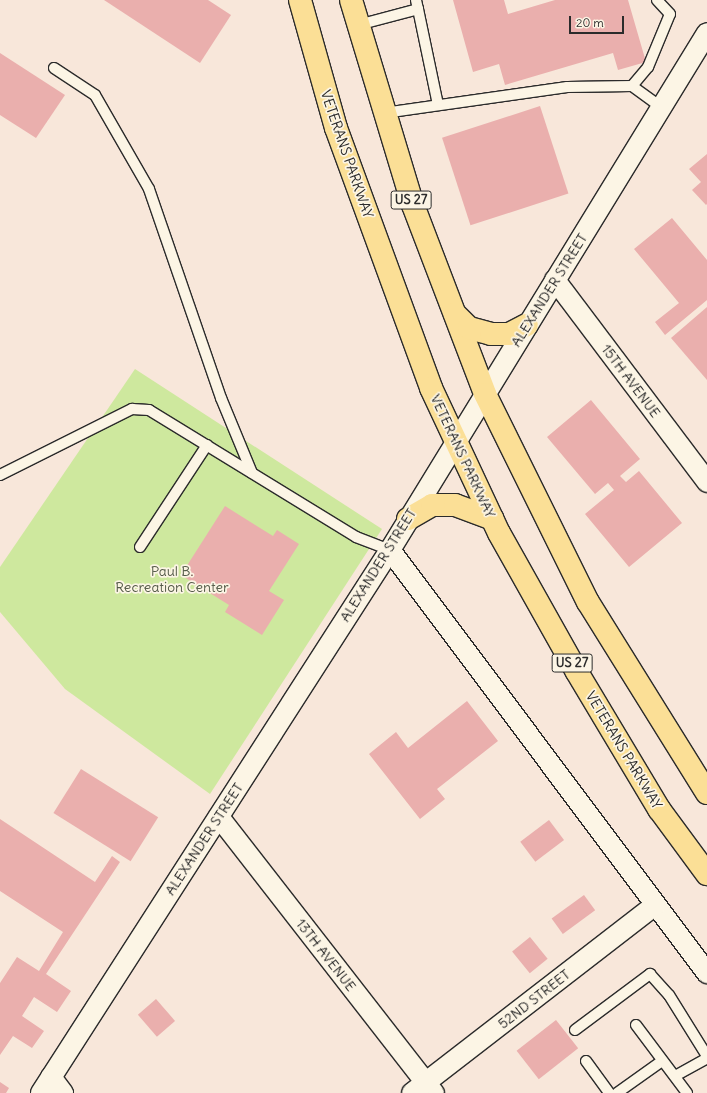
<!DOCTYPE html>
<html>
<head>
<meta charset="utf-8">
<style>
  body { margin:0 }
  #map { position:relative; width:707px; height:1093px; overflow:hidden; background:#f8e7da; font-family:Delius,sans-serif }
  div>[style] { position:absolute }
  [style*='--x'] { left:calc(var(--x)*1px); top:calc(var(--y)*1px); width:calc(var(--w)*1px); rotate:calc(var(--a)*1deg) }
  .green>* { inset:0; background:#cee89e }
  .building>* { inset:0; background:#eaafad; transform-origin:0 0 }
  .roads { filter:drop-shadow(1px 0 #2b2b2b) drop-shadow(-1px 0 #2b2b2b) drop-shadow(0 1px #2b2b2b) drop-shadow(0 -1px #2b2b2b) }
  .lane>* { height:10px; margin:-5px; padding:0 5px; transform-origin:5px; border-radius:5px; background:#fcf5e5 }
  .street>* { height:20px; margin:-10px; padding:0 10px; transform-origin:10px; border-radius:10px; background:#fcf5e5 }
  .primary>* { height:22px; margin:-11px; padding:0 11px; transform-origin:11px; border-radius:11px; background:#fbdf96 }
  span { translate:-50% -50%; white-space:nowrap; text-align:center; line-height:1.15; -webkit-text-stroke:3.5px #fcf5e5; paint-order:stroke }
  .shield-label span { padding:1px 3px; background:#fcf5e5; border:1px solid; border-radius:3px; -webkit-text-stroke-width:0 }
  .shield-label { font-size:13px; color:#2b2b2b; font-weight:700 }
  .street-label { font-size:14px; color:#2b2b2b }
  .park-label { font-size:14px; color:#545a48 }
  .scale { position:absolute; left:569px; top:16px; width:55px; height:18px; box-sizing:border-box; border:2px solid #2b2b2b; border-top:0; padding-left:5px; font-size:12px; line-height:14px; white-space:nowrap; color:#2b2b2b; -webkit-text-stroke:3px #fcf5e5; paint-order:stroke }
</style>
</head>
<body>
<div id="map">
  <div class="green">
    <div style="clip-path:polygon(135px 369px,382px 529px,210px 794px,65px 689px,0 612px,0 567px)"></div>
  </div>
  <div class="building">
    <div style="clip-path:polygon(104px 0,208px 0,231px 15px,200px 63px)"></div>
    <div style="clip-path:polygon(453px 0,504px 0,508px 14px,555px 0,628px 0,646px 62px,618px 70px,613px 53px,505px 85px,499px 64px,473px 72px)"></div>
    <div style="clip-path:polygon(0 53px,65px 95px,36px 138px,0 115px)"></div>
    <div style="left:540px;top:106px;width:92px;height:103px;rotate:72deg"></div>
    <div style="clip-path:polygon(707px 154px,707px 204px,706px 205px,692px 190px,701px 182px,689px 169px)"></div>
    <div style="clip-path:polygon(672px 218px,707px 260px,707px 300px,665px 335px,655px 322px,679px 303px,634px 249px)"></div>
    <div style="clip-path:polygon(707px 307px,707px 380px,671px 338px)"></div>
    <div style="clip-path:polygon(591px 400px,640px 459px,620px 476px,626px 482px,639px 471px,682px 523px,629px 567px,585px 514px,614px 490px,608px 483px,595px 494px,547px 437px)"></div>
    <div style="clip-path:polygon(225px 506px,273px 536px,277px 530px,299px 544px,269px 591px,284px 600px,262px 635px,225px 612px,229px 605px,181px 575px)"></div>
    <div style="clip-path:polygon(467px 701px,498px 741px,437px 789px,445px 799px,420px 819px,369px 754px,396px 732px,408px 748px)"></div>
    <div style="left:81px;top:769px;width:91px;height:52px;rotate:32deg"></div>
    <div style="clip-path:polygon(0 819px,95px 882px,112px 856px,120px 862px,46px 974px,71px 991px,57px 1012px,34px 997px,22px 1016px,44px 1031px,32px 1048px,13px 1036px,0 1055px,0 983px,17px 957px,39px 971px,63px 932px,0 891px)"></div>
    <div style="left:549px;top:820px;width:25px;height:36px;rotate:53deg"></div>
    <div style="left:584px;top:895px;width:19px;height:40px;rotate:54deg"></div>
    <div style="left:530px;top:937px;width:28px;height:23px;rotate:51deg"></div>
    <div style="left:156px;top:999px;width:29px;height:24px;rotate:49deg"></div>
    <div style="left:556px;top:1020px;width:36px;height:50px;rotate:52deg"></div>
    <div style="clip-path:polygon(0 1082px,9px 1088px,6px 1093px,0 1093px)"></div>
  </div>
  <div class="roads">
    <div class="lane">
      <div style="--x:418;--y:9;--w:98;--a:78.2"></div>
      <div style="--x:358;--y:25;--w:62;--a:-14.9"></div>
      <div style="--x:418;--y:9;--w:9;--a:-103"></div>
      <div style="--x:54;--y:68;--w:49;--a:33.4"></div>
      <div style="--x:95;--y:95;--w:108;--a:60.1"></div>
      <div style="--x:149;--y:189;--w:221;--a:71"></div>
      <div style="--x:221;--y:398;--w:81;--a:67.5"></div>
      <div style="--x:632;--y:86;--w:36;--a:36"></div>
      <div style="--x:384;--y:113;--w:185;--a:-8.1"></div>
      <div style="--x:567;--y:87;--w:65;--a:-0.9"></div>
      <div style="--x:632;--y:86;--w:25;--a:-50"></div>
      <div style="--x:648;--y:67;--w:57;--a:-67.5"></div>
      <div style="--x:670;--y:14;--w:19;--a:-133"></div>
      <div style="--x:0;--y:475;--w:148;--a:-26.6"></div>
      <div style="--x:132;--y:409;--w:17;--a:3"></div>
      <div style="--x:149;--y:410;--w:243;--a:31.5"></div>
      <div style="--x:356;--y:537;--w:36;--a:21"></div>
      <div style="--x:140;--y:547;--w:122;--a:-56.7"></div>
      <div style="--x:636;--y:1025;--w:85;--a:53.1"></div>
      <div style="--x:575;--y:1030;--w:94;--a:-36.7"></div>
      <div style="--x:650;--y:974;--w:28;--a:48"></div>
      <div style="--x:669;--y:995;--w:72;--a:58.1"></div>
      <div style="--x:586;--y:1061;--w:39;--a:54"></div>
      <div style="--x:675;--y:1076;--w:37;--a:-29"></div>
      <div style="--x:617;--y:1093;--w:55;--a:-35.4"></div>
    </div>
    <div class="street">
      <div style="--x:555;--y:280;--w:253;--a:53"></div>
      <div style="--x:390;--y:550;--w:529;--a:53.15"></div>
      <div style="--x:219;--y:817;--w:350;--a:52.1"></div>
      <div style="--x:51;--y:1077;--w:20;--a:53"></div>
      <div style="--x:41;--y:1093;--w:645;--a:-57.27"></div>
      <div style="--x:390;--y:550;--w:606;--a:-58.49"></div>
      <div style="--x:412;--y:1093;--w:307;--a:-37.7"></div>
    </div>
    <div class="primary">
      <div style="--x:300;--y:0;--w:133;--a:74.3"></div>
      <div style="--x:336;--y:128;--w:277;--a:69.9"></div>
      <div style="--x:431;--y:388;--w:160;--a:64.9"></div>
      <div style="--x:499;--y:533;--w:159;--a:60.7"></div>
      <div style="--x:577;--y:672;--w:160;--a:59.1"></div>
      <div style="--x:659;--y:809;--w:81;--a:53.6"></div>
      <div style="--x:351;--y:0;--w:214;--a:73.2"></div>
      <div style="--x:413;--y:205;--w:202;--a:69.1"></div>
      <div style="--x:485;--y:394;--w:232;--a:63.7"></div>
      <div style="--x:588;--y:602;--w:225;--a:58.1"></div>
      <div style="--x:455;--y:314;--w:20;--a:45"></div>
      <div style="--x:469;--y:328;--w:23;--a:15"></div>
      <div style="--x:491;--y:334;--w:18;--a:0"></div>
      <div style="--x:509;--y:334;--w:20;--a:-27"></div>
      <div style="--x:408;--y:519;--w:28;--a:-30"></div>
      <div style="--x:432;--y:505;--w:23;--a:0"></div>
      <div style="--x:455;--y:505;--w:40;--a:20.2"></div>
    </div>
  </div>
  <div class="shield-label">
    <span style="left:411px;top:200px">US 27</span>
    <span style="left:572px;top:663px">US 27</span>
  </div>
  <div class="street-label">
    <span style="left:347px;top:154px;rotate:71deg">VETERANS PARKWAY</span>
    <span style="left:549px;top:290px;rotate:-58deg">ALEXANDER STREET</span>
    <span style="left:631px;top:381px;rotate:53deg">15TH AVENUE</span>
    <span style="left:463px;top:456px;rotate:65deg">VETERANS PARKWAY</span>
    <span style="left:378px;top:565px;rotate:-58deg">ALEXANDER STREET</span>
    <span style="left:624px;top:750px;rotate:59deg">VETERANS PARKWAY</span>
    <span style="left:204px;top:839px;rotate:-57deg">ALEXANDER STREET</span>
    <span style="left:326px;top:955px;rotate:52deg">13TH AVENUE</span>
    <span style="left:534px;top:999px;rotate:-38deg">52ND STREET</span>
  </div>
  <div class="park-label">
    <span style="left:172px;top:579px">Paul B.<br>Recreation Center</span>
  </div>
  <div class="scale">20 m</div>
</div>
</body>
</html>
